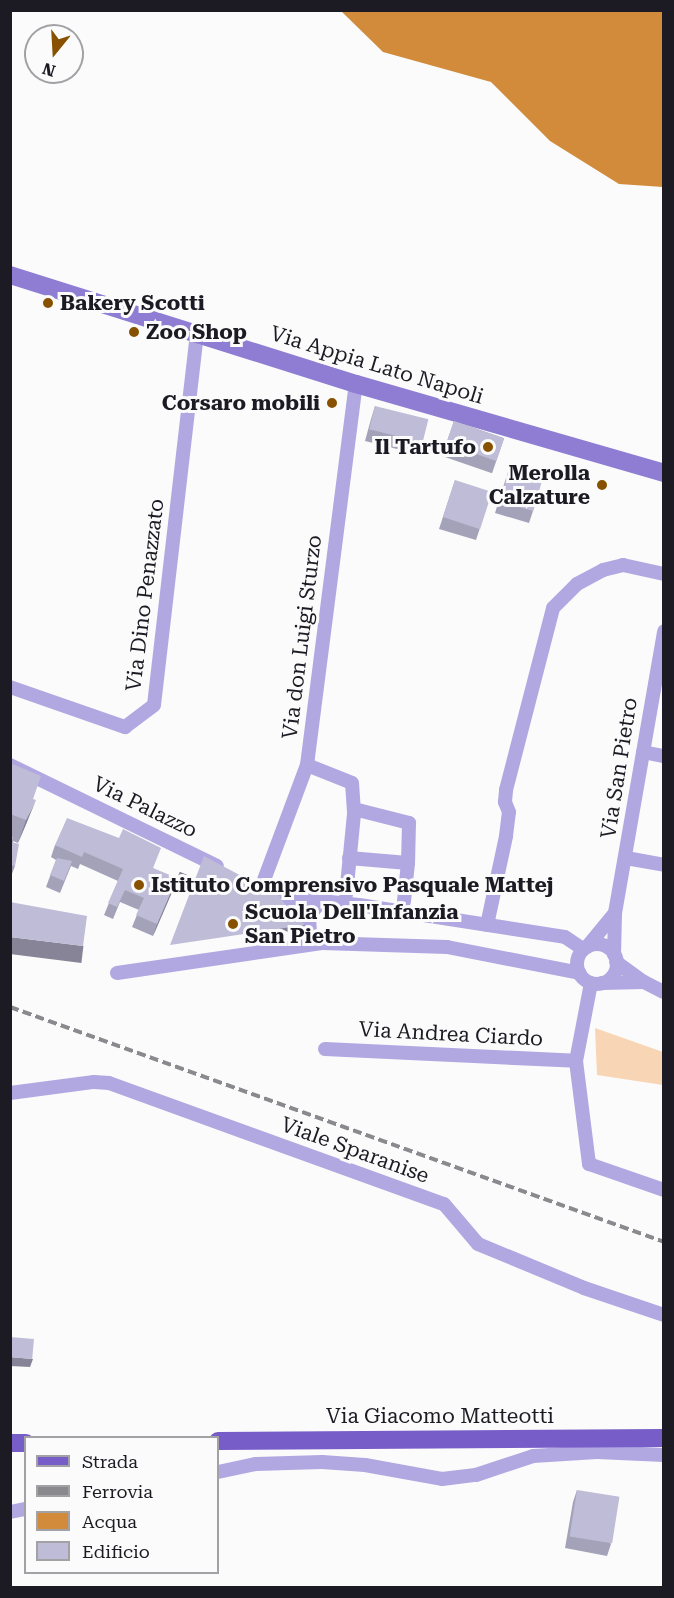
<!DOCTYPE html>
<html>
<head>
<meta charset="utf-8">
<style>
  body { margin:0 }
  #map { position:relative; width:674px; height:1598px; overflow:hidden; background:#fbfbfb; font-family:"Roboto Serif",serif }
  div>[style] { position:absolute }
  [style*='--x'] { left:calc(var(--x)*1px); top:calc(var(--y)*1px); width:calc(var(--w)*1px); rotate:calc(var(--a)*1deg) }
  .green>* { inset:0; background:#f8d5b4 }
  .water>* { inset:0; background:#d18b3b }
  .street>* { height:14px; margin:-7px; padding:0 7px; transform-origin:7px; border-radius:7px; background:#b1a8e2 }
  .street>.ring { margin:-7px; padding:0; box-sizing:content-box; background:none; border:14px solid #b1a8e2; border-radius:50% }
  .secondary>* { height:18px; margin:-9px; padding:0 9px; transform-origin:9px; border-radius:9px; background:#8e7dd3 }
  .primary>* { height:18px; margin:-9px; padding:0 9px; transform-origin:9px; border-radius:9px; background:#765dc7 }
  .rail>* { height:4px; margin-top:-2px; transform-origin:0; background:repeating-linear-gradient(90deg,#8a898e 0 9px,transparent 0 13.5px) }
  .wall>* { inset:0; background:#a4a2b9; transform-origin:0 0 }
  .shaded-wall>* { inset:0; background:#868496; transform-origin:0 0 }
  .building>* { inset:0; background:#bfbcd7; transform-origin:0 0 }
  .dots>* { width:16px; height:16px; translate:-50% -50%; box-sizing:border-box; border:3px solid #fbfbfb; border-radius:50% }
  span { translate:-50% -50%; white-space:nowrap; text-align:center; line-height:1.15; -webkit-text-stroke:6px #fbfbfb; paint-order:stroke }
  .poi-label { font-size:21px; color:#1c1b24; font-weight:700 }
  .left { translate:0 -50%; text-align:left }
  .right { translate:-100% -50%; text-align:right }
  .street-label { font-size:21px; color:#1c1b24 }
  .frame { position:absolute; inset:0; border:12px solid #1c1b24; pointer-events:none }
  .legend { position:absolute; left:24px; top:1436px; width:195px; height:138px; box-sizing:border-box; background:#fbfbfb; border:2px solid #a2a1a5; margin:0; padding:8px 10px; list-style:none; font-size:18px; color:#1c1b24 }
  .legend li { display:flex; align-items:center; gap:12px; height:30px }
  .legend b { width:30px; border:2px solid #a2a1a5 }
  .north { position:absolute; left:24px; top:24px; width:60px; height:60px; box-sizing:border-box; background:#fbfbfb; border:2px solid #a2a1a5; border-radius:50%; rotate:198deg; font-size:16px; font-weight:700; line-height:24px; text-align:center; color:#1c1b24 }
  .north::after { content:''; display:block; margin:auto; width:21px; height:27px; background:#885100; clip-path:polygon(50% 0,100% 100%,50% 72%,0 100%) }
</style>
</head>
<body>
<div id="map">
  <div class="green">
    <div style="clip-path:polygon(595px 1028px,663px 1052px,663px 1085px,597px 1075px)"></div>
  </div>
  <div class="water">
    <div style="clip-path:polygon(341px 11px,663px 11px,663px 187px,619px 184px,550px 141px,491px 82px,383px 52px)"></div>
  </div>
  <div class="street">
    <div style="--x:10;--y:687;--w:122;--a:19.2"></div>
    <div style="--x:125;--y:727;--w:36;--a:-37"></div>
    <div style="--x:154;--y:705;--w:374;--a:-83.4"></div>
    <div style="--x:643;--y:752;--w:21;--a:11"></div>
    <div style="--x:10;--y:765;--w:230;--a:26"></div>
    <div style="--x:307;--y:765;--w:48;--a:21.8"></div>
    <div style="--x:352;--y:783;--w:31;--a:86"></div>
    <div style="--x:354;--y:814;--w:81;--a:95.6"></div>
    <div style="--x:354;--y:809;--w:57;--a:14.3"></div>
    <div style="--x:409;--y:823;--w:40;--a:91.4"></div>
    <div style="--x:349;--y:858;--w:59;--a:4.8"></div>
    <div style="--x:408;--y:863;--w:39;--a:96"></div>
    <div style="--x:626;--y:858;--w:39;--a:10"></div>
    <div style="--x:261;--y:888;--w:131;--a:-69.5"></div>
    <div style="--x:307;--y:765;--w:384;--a:-82.7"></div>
    <div style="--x:280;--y:900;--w:13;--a:-9"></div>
    <div style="--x:293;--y:898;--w:66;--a:6.1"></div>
    <div style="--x:359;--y:905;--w:208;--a:8.8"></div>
    <div style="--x:565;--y:937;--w:22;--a:34"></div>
    <div style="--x:292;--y:916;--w:40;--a:42"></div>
    <div style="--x:322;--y:943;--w:125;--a:1.8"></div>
    <div style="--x:447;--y:947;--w:135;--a:11.1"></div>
    <div style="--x:487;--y:925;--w:91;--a:-77.9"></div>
    <div style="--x:506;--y:836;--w:24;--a:-83"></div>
    <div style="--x:509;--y:812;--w:11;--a:-112"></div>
    <div style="--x:505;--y:802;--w:12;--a:-85"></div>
    <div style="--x:506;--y:790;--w:188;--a:-75.5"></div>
    <div style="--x:553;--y:608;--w:34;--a:-45"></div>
    <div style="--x:577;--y:584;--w:30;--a:-28"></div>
    <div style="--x:603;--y:570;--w:21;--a:-14"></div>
    <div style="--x:623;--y:565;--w:42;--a:12.4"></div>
    <div style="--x:310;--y:934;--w:18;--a:-93"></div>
    <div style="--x:309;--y:916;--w:11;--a:-52"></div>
    <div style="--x:316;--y:907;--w:9;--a:-32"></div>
    <div class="ring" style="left:577px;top:944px;width:26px;height:26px"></div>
    <div style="--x:587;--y:947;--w:44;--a:-50.5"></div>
    <div style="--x:614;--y:955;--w:42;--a:-88.6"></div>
    <div style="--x:615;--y:913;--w:286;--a:-80.1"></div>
    <div style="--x:616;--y:962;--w:34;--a:36"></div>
    <div style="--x:644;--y:982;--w:22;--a:27"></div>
    <div style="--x:117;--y:973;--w:207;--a:-8.3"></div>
    <div style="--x:602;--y:983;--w:42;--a:-1.4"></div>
    <div style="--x:325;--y:1049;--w:251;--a:2.7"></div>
    <div style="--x:576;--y:1061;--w:104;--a:82.8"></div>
    <div style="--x:589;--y:1164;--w:79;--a:19.1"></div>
    <div style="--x:576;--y:1061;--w:79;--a:-79.1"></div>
    <div style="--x:10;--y:1093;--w:85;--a:-7.5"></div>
    <div style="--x:94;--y:1082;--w:15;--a:4"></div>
    <div style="--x:109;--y:1083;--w:356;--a:19.9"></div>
    <div style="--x:444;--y:1204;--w:52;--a:49.6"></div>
    <div style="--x:478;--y:1244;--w:115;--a:22.5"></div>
    <div style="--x:584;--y:1288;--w:84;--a:18.6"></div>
    <div style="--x:218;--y:1472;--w:39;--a:-12"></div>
    <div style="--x:256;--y:1464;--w:66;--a:-1.7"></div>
    <div style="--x:322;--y:1462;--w:43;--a:4"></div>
    <div style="--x:365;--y:1465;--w:78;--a:10.3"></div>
    <div style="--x:442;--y:1479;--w:34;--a:-7"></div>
    <div style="--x:476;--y:1475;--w:60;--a:-18.4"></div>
    <div style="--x:533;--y:1456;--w:64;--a:-3.6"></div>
    <div style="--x:597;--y:1452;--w:67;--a:2.6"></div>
    <div style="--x:10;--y:1512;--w:16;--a:-11"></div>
  </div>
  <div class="secondary">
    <div style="--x:10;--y:275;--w:363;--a:17.5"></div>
    <div style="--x:356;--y:384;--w:321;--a:16.1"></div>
  </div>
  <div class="primary">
    <div style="--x:218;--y:1441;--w:446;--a:-0.4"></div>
    <div style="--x:10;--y:1443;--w:16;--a:0"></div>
  </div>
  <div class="rail">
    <div style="--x:10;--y:1007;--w:695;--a:19.76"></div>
  </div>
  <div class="wall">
    <div style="clip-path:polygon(375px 406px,422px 442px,417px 454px,365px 441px,371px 419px)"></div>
    <div style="left:454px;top:421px;width:53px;height:37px;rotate:19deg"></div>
    <div style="clip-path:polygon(511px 462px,533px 511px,529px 523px,495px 513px)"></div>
    <div style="clip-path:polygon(455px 480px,480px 528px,476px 540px,439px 529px)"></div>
    <div style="clip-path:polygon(10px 763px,33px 799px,27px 822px,18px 843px,13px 841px,15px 866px,10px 879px)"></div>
    <div style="clip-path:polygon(55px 845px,153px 868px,173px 890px,153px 936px,132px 927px,139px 910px,120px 902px,113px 919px,104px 915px,118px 881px,80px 864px,78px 869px,71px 866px,60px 893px,46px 887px,56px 860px,51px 857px)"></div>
    <div style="clip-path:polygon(577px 1490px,611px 1544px,607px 1556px,565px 1548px,573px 1502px)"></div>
  </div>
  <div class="shaded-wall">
    <div style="clip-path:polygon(36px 800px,27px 822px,18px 843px,26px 820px)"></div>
    <div style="clip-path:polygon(177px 878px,173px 890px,153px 936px,157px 924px)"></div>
    <div style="left:305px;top:925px;width:13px;height:136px;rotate:113deg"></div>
    <div style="left:10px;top:937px;width:74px;height:17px;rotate:7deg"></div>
    <div style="clip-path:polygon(10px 1357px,33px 1359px,30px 1367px,10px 1366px)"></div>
  </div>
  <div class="building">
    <div style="left:375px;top:406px;width:55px;height:24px;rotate:14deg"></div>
    <div style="left:454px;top:421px;width:53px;height:24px;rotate:19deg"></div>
    <div style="left:511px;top:462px;width:35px;height:41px;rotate:16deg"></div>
    <div style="left:455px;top:480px;width:39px;height:39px;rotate:18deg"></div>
    <div style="clip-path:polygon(10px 763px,41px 776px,33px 799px,36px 800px,26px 820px,10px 814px)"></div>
    <div style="clip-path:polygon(67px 818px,119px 838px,123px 829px,161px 848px,153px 868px,177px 878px,157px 924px,136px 915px,144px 898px,125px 890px,117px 907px,108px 903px,123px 869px,84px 852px,82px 857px,55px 845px)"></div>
    <div style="clip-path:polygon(10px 836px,13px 837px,12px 842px,19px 844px,15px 866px,10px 865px)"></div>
    <div style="clip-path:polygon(204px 856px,279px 896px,293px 915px,305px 925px,170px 945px)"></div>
    <div style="clip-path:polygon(57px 858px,72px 861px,64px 881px,50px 875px)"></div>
    <div style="clip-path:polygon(10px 902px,87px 916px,83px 946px,10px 937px)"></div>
    <div style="left:10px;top:1337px;width:24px;height:20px;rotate:5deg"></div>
    <div style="left:577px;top:1490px;width:43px;height:47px;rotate:9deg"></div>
  </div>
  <div class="dots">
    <div style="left:48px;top:303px;background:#885100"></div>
    <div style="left:134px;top:332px;background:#885100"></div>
    <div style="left:332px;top:403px;background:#885100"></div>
    <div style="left:488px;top:447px;background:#885100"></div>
    <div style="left:602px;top:485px;background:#885100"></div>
    <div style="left:139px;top:885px;background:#885100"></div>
    <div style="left:233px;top:924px;background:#885100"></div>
  </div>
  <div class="poi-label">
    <span class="left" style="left:60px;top:303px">Bakery Scotti</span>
    <span class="left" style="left:146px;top:332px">Zoo Shop</span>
    <span class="right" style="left:320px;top:403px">Corsaro mobili</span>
    <span class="right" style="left:476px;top:447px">Il Tartufo</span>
    <span class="right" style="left:590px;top:485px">Merolla<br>Calzature</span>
    <span class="left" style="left:151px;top:885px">Istituto Comprensivo Pasquale Mattej</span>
    <span class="left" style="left:245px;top:924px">Scuola Dell'Infanzia<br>San Pietro</span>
  </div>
  <div class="street-label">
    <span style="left:377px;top:365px;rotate:17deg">Via Appia Lato Napoli</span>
    <span style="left:145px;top:595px;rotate:-83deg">Via Dino Penazzato</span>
    <span style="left:302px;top:637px;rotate:-83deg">Via don Luigi Sturzo</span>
    <span style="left:619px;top:768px;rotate:-81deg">Via San Pietro</span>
    <span style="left:145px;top:807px;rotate:26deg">Via Palazzo</span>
    <span style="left:451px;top:1034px;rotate:3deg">Via Andrea Ciardo</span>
    <span style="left:355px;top:1150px;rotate:20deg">Viale Sparanise</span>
    <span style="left:440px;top:1416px">Via Giacomo Matteotti</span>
  </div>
  <div class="frame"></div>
  <ul class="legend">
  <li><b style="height:8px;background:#765dc7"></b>Strada</li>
  <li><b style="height:8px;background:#8a898e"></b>Ferrovia</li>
  <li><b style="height:16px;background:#d18b3b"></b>Acqua</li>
  <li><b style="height:16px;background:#bfbcd7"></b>Edificio</li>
  </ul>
  <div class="north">N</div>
</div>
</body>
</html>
